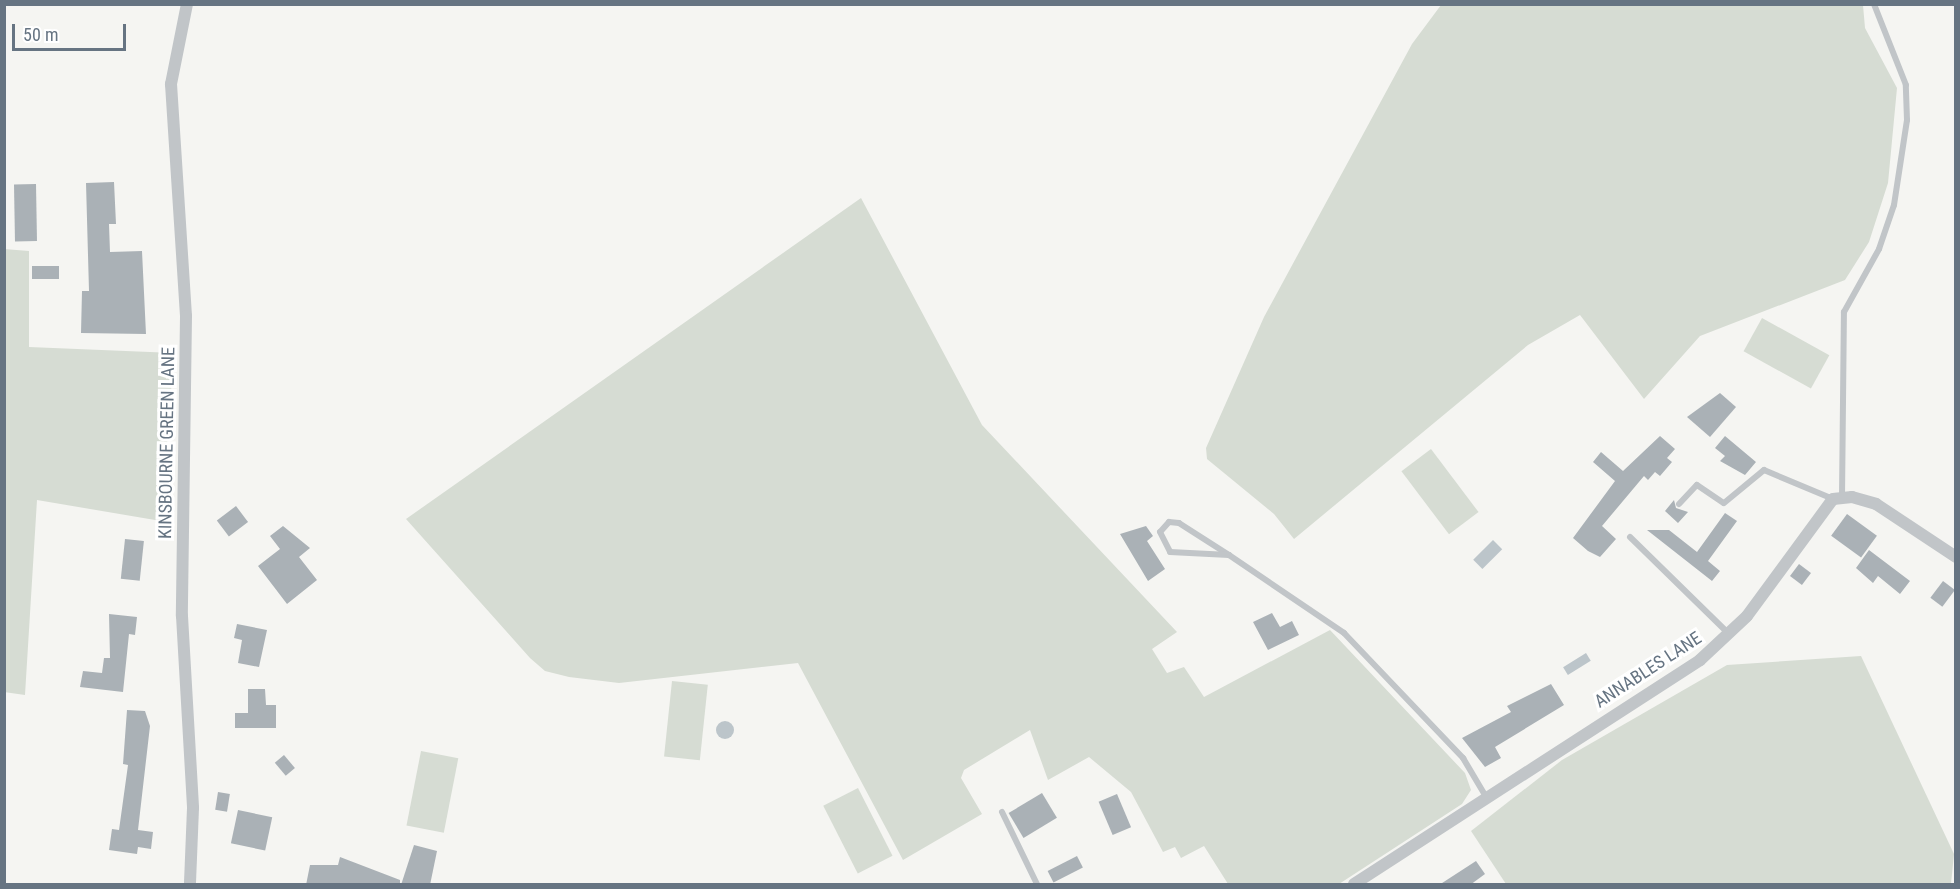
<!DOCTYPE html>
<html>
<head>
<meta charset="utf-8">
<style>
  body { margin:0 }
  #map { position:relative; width:1960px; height:889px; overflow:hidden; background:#f5f5f2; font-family:"Roboto Condensed",sans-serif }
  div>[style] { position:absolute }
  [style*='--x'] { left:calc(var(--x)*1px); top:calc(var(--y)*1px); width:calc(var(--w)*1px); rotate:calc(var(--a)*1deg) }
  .green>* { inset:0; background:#d6dcd3; transform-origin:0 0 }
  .water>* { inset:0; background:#bcc5ca; transform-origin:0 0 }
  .round { border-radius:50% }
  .building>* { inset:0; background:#aab1b6; transform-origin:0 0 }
  .lane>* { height:6px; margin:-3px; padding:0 3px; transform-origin:3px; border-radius:3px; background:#c1c5c8 }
  .street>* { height:12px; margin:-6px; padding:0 6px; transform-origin:6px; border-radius:6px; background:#c1c5c8 }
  span { translate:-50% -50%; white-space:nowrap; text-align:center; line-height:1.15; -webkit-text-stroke:6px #fff; paint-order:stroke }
  .street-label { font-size:18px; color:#667482 }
  .frame { position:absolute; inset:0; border:6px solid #667482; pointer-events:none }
  .scale { position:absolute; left:12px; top:24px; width:114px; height:27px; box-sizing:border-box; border:3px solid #667482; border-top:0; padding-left:8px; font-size:18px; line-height:21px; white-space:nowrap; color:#667482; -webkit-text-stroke:4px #fff; paint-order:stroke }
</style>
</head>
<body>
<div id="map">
  <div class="green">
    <div style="clip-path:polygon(1441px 5px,1863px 5px,1865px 28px,1897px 88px,1888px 183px,1869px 242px,1845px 280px,1700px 336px,1644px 399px,1580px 315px,1528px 345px,1294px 539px,1274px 514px,1207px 459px,1206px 448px,1264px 317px,1412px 44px)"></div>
    <div style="clip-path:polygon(861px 198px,982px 425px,1177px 632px,1152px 649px,1167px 673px,1184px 667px,1204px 697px,1330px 630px,1465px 773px,1471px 790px,1462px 804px,1339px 884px,1228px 884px,1204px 846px,1181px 858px,1175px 847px,1163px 852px,1131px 792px,1089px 757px,1048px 780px,1030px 730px,964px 770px,961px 778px,982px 814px,903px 860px,798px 663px,619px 683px,569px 677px,545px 671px,530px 658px,406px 519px)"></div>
    <div style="clip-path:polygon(4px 249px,29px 251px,29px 347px,174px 353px,161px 521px,37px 500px,25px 695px,4px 692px)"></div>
    <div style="left:1762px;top:318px;width:77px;height:38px;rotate:29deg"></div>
    <div style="left:1431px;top:449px;width:79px;height:37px;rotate:53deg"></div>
    <div style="clip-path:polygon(1861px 656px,1954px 854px,1951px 884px,1506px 884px,1471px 831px,1562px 760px,1727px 665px)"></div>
    <div style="left:672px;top:681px;width:36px;height:76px;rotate:6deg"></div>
    <div style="left:421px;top:751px;width:38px;height:76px;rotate:11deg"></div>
    <div style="left:858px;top:788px;width:76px;height:39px;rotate:63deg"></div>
  </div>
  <div class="water">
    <div style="left:1493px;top:540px;width:13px;height:28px;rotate:45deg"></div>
    <div style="left:1586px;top:653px;width:9px;height:27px;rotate:58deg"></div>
    <div class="round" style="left:716px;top:721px;width:18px;height:18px"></div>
  </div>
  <div class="building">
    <div style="clip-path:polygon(114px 182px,116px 224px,109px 224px,110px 252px,142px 251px,146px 334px,81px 333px,82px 291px,89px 291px,86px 183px)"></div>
    <div style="left:36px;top:184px;width:57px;height:22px;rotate:89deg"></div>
    <div style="left:32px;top:266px;width:27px;height:13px"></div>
    <div style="clip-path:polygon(1720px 393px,1736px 407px,1710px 437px,1687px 417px)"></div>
    <div style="clip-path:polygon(1660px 436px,1675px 449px,1667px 458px,1672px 462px,1660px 476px,1655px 472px,1648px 480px,1644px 476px,1602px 526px,1616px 539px,1600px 557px,1588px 551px,1573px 538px,1615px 481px,1593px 462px,1601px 452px,1623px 471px)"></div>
    <div style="clip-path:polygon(1725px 436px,1756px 462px,1745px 475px,1720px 461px,1725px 456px,1715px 448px)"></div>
    <div style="clip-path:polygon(1674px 500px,1676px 508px,1688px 512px,1678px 523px,1665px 511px)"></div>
    <div style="left:236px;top:506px;width:20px;height:24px;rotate:53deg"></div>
    <div style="clip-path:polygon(1725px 513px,1737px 521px,1708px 561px,1720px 571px,1712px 581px,1647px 530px,1669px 530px,1697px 552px)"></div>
    <div style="left:1847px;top:514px;width:37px;height:27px;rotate:36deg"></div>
    <div style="clip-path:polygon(283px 526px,310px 548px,299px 557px,317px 580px,287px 604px,258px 566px,280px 549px,270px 536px)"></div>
    <div style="clip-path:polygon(1146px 526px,1153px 536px,1147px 541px,1165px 569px,1148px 581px,1120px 534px)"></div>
    <div style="left:125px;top:539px;width:19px;height:40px;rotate:6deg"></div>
    <div style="clip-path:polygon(1869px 550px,1910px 581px,1900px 594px,1878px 576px,1873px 583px,1856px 568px)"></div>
    <div style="left:1799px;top:564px;width:15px;height:15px;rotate:37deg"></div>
    <div style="left:1943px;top:581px;width:15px;height:21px;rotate:37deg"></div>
    <div style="clip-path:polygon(1272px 613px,1280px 627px,1292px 621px,1299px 635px,1268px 650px,1253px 622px)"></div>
    <div style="clip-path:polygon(109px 614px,137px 617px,135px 635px,129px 634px,123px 692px,80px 687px,83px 671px,102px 673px,104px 658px,110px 658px)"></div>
    <div style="clip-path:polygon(237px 624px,267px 630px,259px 667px,238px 663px,242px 640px,234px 638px)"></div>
    <div style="clip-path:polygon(1551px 684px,1564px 705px,1495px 747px,1501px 758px,1485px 767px,1462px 738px,1511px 712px,1507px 706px)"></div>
    <div style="clip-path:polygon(248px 689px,265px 689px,266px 705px,276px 705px,276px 728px,235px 728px,235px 713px,248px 713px)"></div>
    <div style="clip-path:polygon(127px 710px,145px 711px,150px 726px,138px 830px,153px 832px,151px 849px,138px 847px,137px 854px,109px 850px,112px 829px,119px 830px,128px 765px,123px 764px)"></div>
    <div style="left:284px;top:755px;width:17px;height:12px;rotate:50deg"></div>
    <div style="left:218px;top:792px;width:12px;height:18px;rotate:9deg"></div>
    <div style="left:1042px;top:793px;width:29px;height:39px;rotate:59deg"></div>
    <div style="left:1117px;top:794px;width:36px;height:20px;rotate:67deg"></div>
    <div style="left:238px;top:810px;width:35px;height:34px;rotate:12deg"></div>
    <div style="clip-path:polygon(414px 845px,437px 851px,430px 885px,401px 885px)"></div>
    <div style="left:1077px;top:856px;width:13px;height:33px;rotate:63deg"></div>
    <div style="clip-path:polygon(340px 857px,400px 880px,400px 885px,306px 885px,310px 865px,338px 865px)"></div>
    <div style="clip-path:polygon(1476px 861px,1485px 874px,1470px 885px,1439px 885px)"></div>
  </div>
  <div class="lane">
    <div style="--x:1842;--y:497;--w:185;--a:-89.4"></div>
    <div style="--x:1844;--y:312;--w:72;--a:-60.9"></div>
    <div style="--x:1879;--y:249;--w:46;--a:-71.2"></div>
    <div style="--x:1894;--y:205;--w:86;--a:-81.3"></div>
    <div style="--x:1907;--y:120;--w:35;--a:-92"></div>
    <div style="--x:1906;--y:85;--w:87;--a:-111.6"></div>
    <div style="--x:1679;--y:504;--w:26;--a:-47"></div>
    <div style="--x:1697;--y:485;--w:32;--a:34"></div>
    <div style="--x:1724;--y:503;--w:52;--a:-39.5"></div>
    <div style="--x:1764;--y:470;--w:75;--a:22.8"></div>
    <div style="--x:1630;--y:537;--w:139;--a:44.4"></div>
    <div style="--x:1229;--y:555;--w:59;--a:-147.4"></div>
    <div style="--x:1179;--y:523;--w:10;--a:-174"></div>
    <div style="--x:1169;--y:522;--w:13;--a:132"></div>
    <div style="--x:1160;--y:532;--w:22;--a:63"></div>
    <div style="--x:1170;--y:552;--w:59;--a:2.9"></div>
    <div style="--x:1229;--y:555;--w:139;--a:34.1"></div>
    <div style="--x:1344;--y:633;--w:173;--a:46.4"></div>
    <div style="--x:1463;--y:758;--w:43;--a:59.3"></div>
    <div style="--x:1002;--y:812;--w:80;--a:64.1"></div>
  </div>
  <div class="street">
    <div style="--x:187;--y:4;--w:82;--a:101.3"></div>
    <div style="--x:171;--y:84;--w:232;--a:86.3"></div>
    <div style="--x:186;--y:316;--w:300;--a:90.8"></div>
    <div style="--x:182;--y:616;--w:192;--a:86.7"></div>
    <div style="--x:193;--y:808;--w:76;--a:92.3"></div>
    <div style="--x:1354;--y:884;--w:412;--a:-32.9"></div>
    <div style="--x:1700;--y:660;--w:64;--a:-43.1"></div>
    <div style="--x:1747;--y:616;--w:145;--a:-53.7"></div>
    <div style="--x:1833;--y:499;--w:19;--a:-6"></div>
    <div style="--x:1852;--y:497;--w:25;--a:16"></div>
    <div style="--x:1876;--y:504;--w:96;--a:33.5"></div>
  </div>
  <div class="street-label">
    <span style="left:167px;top:443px;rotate:-89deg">KINSBOURNE GREEN LANE</span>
    <span style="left:1648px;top:670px;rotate:-33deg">ANNABLES LANE</span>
  </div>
  <div class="frame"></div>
  <div class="scale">50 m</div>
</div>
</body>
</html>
